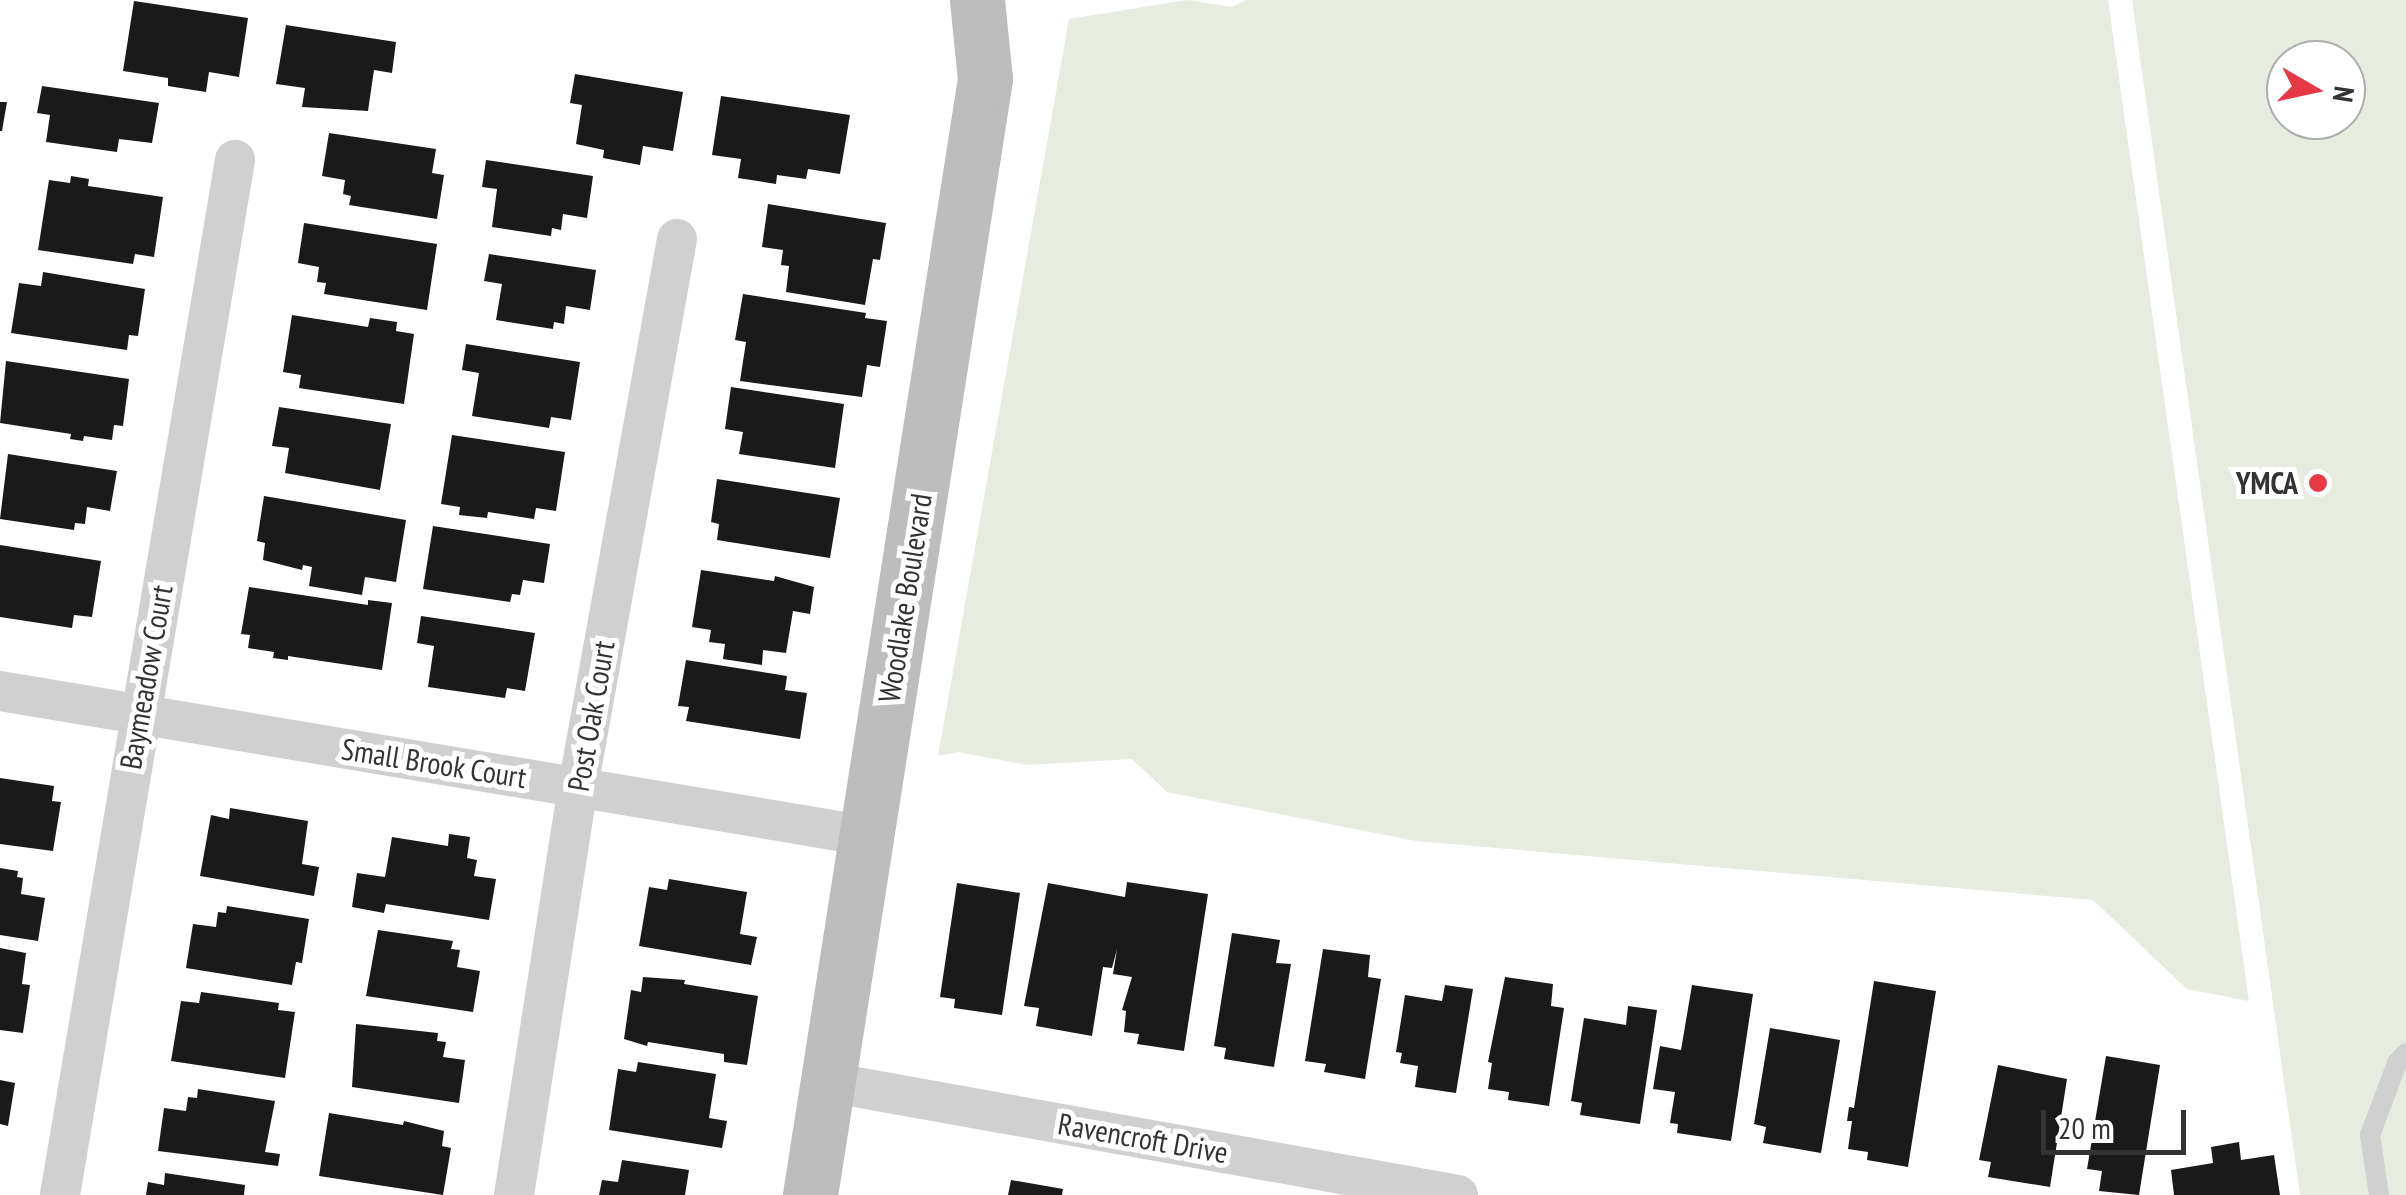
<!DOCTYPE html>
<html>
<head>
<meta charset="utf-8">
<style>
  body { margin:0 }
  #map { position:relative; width:2406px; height:1195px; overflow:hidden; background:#fff; font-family:"PT Sans Narrow",sans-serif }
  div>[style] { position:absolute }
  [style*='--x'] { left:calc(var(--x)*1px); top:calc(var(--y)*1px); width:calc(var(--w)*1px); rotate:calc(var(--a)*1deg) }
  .green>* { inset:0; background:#e6ecdf }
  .building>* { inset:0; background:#1a1a1a }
  .lane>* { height:20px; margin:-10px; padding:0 10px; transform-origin:10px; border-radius:10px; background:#d0d0d0 }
  .street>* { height:40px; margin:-20px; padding:0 20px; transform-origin:20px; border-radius:20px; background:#d0d0d0 }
  .secondary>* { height:55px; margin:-27.5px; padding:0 27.5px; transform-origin:27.5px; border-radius:27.5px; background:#bdbdbd }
  .dots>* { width:28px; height:28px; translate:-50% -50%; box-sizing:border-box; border:5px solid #fff; border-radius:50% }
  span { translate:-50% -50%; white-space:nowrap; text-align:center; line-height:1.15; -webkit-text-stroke:10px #fff; paint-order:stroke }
  .poi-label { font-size:30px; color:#333; font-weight:700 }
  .right { translate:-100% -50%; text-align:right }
  .street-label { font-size:30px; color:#333 }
  .north { position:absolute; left:2266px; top:40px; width:100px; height:100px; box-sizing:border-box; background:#fff; border:2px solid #adadad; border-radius:50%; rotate:99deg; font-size:28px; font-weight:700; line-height:40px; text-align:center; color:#333 }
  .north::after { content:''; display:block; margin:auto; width:35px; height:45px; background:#e63946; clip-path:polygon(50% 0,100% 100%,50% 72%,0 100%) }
  .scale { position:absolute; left:2041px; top:1110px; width:145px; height:45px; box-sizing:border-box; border:5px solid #333; border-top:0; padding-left:12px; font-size:30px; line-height:35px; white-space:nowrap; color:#333; -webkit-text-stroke:8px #fff; paint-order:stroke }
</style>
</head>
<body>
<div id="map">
  <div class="green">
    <div style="clip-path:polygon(1187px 0,1232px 7px,1246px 0,2108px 0,2249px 1001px,2187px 989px,2093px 900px,1416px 841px,1167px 792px,1132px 759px,1027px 765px,958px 752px,938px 756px,1069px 19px)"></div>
    <div style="clip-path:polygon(evenodd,2132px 0,2406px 0,2406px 1195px,2300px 1195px,2132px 0,2286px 60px,2346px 60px,2346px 120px,2286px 120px,2286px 60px)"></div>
  </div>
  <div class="building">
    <div style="clip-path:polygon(134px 1px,248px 18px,239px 77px,209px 72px,206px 92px,168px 86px,168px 78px,123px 71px)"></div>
    <div style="clip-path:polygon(286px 25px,396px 42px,392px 73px,374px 70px,368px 111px,302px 107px,305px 88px,276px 84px)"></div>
    <div style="clip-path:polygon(575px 74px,683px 92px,673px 151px,643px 146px,640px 165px,603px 158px,604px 150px,576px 144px,582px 105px,570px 103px)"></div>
    <div style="clip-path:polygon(42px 86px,159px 103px,152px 143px,119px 139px,117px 152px,46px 142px,50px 115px,37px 113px)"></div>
    <div style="clip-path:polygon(721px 96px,850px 115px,840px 174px,808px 169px,806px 179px,777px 175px,776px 184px,738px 178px,741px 159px,712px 155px)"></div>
    <div style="clip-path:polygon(0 102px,7px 102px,2px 131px,0 131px)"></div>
    <div style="clip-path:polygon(329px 133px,436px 149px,432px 173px,444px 175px,437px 219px,349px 205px,351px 196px,343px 194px,345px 180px,322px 176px)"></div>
    <div style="clip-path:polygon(486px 160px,593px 176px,587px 218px,563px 214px,561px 230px,552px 228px,551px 236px,492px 227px,497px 189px,482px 187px)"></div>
    <div style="clip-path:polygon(71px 176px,89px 179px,88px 186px,163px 197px,154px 257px,135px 254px,133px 264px,38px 250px,49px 180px,70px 183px)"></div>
    <div style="clip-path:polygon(768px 204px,886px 223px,880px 260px,873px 259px,865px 305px,786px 292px,789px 266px,781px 265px,783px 250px,762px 247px)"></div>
    <div style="clip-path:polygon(304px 223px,437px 244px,427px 310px,324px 294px,326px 283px,317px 282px,319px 267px,298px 263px)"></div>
    <div style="clip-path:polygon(489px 254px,596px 270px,590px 310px,566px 306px,564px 324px,554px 322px,553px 329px,496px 320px,502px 284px,484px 281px)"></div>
    <div style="clip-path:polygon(43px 272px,145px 289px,138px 336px,129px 335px,127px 350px,11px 333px,19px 283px,41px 286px)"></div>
    <div style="clip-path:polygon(743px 294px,866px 313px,865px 318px,887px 321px,880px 367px,867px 365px,862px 397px,740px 381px,746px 342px,735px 340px)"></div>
    <div style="clip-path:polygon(292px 315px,368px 327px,370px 318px,397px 322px,396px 331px,414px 334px,404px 404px,299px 388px,301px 375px,283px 372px)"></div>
    <div style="clip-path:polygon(466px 344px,580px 362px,571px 420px,551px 417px,549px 428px,472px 416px,479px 373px,462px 370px)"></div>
    <div style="clip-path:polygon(6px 361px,129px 379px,123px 426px,114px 425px,112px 440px,84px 436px,83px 441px,70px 439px,71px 434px,0 423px)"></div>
    <div style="clip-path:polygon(731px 387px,844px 404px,835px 468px,739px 454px,743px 432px,725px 429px)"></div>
    <div style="clip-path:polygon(279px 407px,391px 424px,380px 490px,285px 473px,289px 448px,272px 446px)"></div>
    <div style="clip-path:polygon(452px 435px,565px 452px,556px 511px,536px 508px,534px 519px,488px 512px,487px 518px,459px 515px,460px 507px,441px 504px)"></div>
    <div style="clip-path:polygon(8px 454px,117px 471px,110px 511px,87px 507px,85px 524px,75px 523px,74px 530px,0 519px)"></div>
    <div style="clip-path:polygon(717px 479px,840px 498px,830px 558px,717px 540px,719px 524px,711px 522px)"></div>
    <div style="clip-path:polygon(264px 496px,406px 520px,396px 582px,365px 577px,362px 595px,309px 586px,312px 567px,303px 565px,302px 570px,263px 560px,265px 543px,257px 541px)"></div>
    <div style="clip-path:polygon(433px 526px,550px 544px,544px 583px,523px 580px,520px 595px,512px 594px,510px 602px,423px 589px)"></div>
    <div style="clip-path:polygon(0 545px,101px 561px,92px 617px,74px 615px,72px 628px,0 617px)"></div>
    <div style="clip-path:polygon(701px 570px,774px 581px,775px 576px,814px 587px,810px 614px,793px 611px,786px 653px,763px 650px,762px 665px,723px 659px,725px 644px,709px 642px,711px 630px,692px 627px)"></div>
    <div style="clip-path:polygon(249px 587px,368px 605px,368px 600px,392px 603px,382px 670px,288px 656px,288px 660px,273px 658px,274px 652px,248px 648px,250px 635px,241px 634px)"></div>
    <div style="clip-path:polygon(421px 616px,535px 633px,525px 691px,507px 688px,505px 698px,428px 687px,434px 646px,417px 643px)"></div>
    <div style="clip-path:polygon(686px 660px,787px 676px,785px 690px,807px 693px,800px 739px,686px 721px,689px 707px,678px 706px)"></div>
    <div style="clip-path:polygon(0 778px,54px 786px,52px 801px,61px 802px,53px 851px,0 844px)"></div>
    <div style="clip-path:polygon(230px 808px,308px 821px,302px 864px,319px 867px,314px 896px,200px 876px,211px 815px,229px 819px)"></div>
    <div style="clip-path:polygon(449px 834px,470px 837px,467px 858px,477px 860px,474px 876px,496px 879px,489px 920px,386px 904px,384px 913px,352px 907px,357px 873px,385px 877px,392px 837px,448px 846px)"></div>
    <div style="clip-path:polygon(0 868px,18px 871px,17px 877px,23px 878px,21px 894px,45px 898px,38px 941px,0 935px)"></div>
    <div style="clip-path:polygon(669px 879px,747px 892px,740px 934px,757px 937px,751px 965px,639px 946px,649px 887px,667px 890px)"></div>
    <div style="clip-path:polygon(1127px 882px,1208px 894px,1184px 1051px,1137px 1044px,1139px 1034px,1124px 1032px,1126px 1011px,1122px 1010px,1132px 977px,1113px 974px,1117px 949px,1112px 968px,1103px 967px,1092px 1036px,1036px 1026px,1039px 1008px,1024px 1006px,1048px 883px,1125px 897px)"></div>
    <div style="clip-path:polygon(957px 883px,1020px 893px,1002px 1015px,954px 1008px,955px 999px,940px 997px)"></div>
    <div style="clip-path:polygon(227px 906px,309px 919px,302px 963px,296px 962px,292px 985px,186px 968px,193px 924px,216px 927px,218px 912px,226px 913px)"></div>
    <div style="clip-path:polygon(378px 930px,453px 941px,451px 949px,460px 950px,457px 967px,480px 971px,473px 1012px,366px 996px)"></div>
    <div style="clip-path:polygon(1232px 933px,1280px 940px,1276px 963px,1291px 964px,1274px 1067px,1224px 1059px,1226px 1048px,1214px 1046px)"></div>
    <div style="clip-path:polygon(0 948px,26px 953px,22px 984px,30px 985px,23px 1033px,0 1030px)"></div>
    <div style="clip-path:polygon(1323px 949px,1370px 955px,1368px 977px,1381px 979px,1365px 1079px,1324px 1072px,1326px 1064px,1305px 1061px)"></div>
    <div style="clip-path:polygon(643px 977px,685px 980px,684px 984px,758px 996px,747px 1065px,724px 1062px,724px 1054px,648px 1042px,647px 1046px,624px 1039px,631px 990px,641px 992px)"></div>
    <div style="clip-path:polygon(1505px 977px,1553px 984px,1551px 1006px,1564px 1008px,1549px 1106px,1508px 1100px,1509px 1092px,1488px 1089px,1492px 1063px,1488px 1062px)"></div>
    <div style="clip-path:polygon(1874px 981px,1936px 991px,1908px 1167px,1867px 1160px,1868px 1152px,1848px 1149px,1852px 1121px,1847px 1121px,1849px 1107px,1854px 1108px)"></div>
    <div style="clip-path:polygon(1445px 985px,1473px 989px,1456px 1093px,1415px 1087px,1418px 1066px,1400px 1063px,1402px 1053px,1396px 1052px,1405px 995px,1442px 1001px)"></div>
    <div style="clip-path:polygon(1692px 985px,1753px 994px,1731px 1141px,1677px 1133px,1678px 1124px,1670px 1123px,1675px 1092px,1653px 1089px,1660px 1046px,1681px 1050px)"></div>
    <div style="clip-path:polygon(201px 992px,279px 1003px,278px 1010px,295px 1012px,285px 1078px,171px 1061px,181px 1001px,199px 1003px)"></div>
    <div style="clip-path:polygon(1628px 1006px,1657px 1010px,1640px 1124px,1580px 1115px,1582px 1103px,1571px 1101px,1584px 1018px,1626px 1025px)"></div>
    <div style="clip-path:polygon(356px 1024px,438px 1033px,437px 1041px,446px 1042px,443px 1057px,465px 1060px,459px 1103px,352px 1087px)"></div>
    <div style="clip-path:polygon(1770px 1028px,1840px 1040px,1821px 1153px,1763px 1143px,1766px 1127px,1754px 1124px)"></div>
    <div style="clip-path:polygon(2106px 1056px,2160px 1065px,2139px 1195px,2099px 1191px,2102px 1171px,2087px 1169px)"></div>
    <div style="clip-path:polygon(638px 1062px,716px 1074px,709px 1118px,727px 1121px,722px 1148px,609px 1130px,618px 1069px,636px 1072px)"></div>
    <div style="clip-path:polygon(1998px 1065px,2067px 1079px,2050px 1187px,1988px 1177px,1991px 1162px,1979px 1160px)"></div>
    <div style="clip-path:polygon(0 1080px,15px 1083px,8px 1126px,0 1124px)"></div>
    <div style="clip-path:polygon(198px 1089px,275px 1101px,265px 1152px,280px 1154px,278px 1166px,158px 1151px,164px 1108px,186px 1111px,188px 1097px,197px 1098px)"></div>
    <div style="clip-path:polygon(329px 1113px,403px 1125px,404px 1121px,444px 1131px,442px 1146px,451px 1148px,443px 1195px,319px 1176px)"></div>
    <div style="clip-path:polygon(2239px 1142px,2241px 1160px,2274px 1155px,2280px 1195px,2174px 1195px,2171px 1170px,2213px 1163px,2211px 1147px)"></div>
    <div style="clip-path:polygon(622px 1160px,689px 1170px,685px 1195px,599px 1195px,602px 1180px,618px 1182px)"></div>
    <div style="clip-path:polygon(165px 1173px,245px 1185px,244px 1195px,146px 1195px,148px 1182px,164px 1185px)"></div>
    <div style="clip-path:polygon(1011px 1180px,1063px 1189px,1062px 1195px,1008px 1195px)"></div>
  </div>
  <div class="lane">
    <div style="--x:2379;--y:1195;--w:61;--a:-98.5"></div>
    <div style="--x:2370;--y:1135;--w:77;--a:-69.4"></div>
    <div style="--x:2397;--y:1063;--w:13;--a:-48"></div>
  </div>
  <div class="street">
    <div style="--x:0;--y:691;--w:880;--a:9.48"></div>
    <div style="--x:828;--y:1082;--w:640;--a:10.17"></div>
    <div style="--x:60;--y:1195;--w:1050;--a:-80.4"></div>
    <div style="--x:514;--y:1195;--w:413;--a:-81.1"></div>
    <div style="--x:578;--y:787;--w:557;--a:-79.76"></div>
  </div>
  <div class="secondary">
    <div style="--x:810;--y:1195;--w:1130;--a:-81.09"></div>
    <div style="--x:985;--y:79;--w:79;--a:-95.8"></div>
  </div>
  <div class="dots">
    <div style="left:2318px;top:483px;background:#e63946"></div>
  </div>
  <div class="poi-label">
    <span class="right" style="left:2298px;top:483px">YMCA</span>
  </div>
  <div class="street-label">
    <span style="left:905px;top:598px;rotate:-81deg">Woodlake Boulevard</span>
    <span style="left:146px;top:677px;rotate:-80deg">Baymeadow Court</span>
    <span style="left:591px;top:716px;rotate:-80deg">Post Oak Court</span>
    <span style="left:434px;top:763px;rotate:9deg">Small Brook Court</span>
    <span style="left:1143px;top:1138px;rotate:10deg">Ravencroft Drive</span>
  </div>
  <div class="north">N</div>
  <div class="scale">20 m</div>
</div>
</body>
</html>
